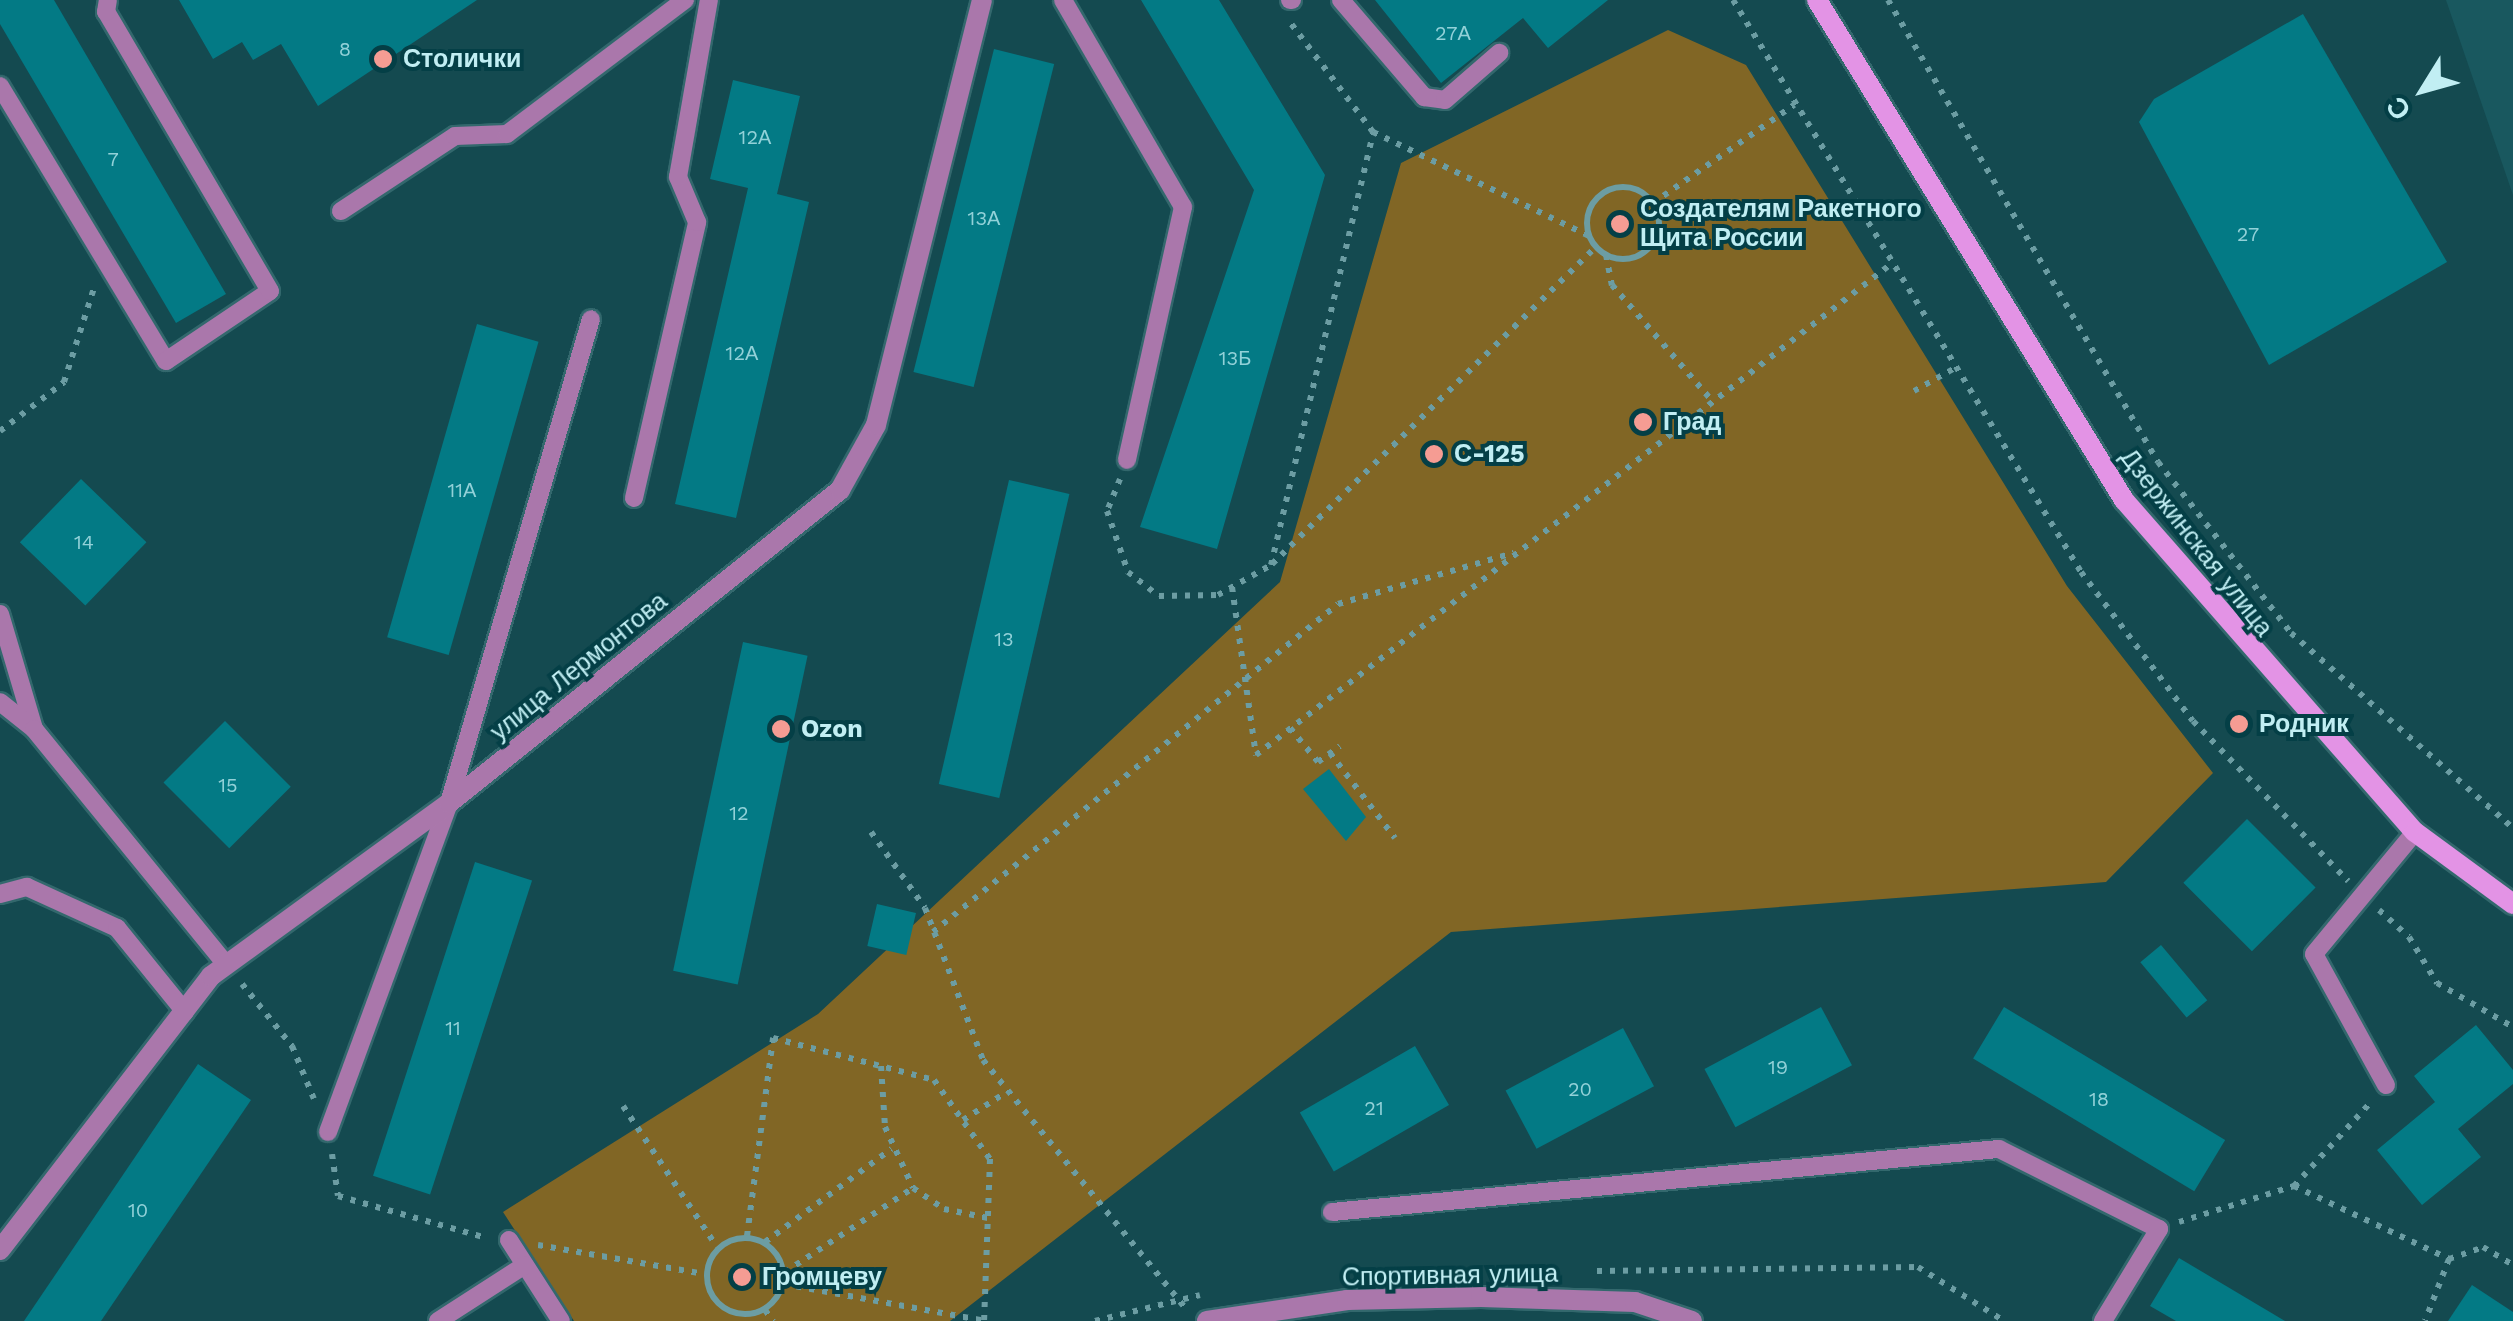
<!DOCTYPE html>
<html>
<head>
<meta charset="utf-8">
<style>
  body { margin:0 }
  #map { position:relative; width:2513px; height:1321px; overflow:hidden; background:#144a50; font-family:"Work Sans",sans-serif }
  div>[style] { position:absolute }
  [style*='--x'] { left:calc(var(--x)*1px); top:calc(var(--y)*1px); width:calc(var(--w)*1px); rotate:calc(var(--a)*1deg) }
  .built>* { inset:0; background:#19585f }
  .green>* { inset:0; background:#816625 }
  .building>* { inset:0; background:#037a85; transform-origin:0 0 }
  .path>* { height:6px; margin-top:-3px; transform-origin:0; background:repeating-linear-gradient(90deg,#6c9da3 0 5px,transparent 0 13px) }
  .path>.ring { margin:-3px; padding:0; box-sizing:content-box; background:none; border:6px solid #6c9da3; border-radius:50% }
  .roads { filter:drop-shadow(2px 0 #33686d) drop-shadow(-2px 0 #33686d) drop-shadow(0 2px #33686d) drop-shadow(0 -2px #33686d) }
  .lane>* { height:18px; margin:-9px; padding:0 9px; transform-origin:9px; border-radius:9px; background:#aa77ab }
  .street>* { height:20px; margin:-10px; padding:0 10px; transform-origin:10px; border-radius:10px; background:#aa77ab }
  .secondary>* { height:20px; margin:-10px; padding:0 10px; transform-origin:10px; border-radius:10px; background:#e393e5 }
  .dots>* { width:28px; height:28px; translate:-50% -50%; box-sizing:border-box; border:5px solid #043f46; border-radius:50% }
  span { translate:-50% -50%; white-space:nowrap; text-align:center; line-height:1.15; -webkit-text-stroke:8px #043f46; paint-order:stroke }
  .number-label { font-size:20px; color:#92d1d8 }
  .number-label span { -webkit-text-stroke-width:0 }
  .poi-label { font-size:25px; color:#c1eef3; font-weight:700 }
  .left { translate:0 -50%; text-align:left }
  .street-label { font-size:25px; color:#c1eef3 }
  .north { position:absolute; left:2373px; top:40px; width:100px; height:100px; -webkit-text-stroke:8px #043f46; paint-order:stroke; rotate:233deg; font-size:28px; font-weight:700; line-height:40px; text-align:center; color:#c1eef3 }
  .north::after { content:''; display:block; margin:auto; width:35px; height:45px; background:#c1eef3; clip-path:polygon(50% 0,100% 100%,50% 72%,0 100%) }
</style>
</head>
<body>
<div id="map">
  <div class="built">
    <div style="clip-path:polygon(2446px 0,2513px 0,2513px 195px)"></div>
  </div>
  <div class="green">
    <div style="clip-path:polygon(1668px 30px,1746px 65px,2067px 586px,2213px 773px,2106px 882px,1451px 932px,950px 1321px,574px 1321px,503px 1212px,818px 1014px,1280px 582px,1401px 163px)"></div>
  </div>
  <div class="building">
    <div style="clip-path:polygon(0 0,54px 0,226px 294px,176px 323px,0 24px)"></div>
    <div style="clip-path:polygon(179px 0,477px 0,318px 106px,281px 44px,253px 60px,242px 42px,213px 59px)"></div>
    <div style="clip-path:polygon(1141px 0,1219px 0,1325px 175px,1217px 549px,1140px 527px,1254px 190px)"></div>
    <div style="clip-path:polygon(1375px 0,1608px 0,1548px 48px,1523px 18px,1441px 83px)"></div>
    <div style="clip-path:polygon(2303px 14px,2447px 262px,2269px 365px,2139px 122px,2154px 99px)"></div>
    <div style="left:994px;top:49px;width:62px;height:333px;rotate:14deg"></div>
    <div style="clip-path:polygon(733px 80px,800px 96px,777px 194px,809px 202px,736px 518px,675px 504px,748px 188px,710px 179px)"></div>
    <div style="left:477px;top:324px;width:64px;height:326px;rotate:16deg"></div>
    <div style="left:81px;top:479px;width:91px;height:88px;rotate:44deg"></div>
    <div style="left:1009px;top:480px;width:62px;height:312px;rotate:13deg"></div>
    <div style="left:743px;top:642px;width:66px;height:336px;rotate:12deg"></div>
    <div style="left:225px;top:721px;width:93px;height:87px;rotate:45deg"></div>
    <div style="clip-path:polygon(1329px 769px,1366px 817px,1346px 841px,1303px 789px)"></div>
    <div style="left:2247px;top:819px;width:97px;height:90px;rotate:45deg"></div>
    <div style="left:475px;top:862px;width:60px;height:330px;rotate:18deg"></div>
    <div style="left:877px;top:904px;width:40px;height:43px;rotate:13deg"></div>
    <div style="left:2161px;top:945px;width:72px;height:27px;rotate:50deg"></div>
    <div style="left:1821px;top:1007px;width:66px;height:132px;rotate:62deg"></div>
    <div style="left:2004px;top:1007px;width:258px;height:60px;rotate:31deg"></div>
    <div style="clip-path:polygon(2476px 1025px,2513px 1070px,2513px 1084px,2458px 1129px,2481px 1157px,2422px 1205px,2377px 1150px,2435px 1102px,2414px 1076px)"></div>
    <div style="left:1623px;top:1028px;width:66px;height:133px;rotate:62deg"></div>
    <div style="left:1415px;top:1046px;width:68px;height:133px;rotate:60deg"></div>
    <div style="clip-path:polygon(198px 1064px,251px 1100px,101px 1321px,24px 1321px)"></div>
    <div style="clip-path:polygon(2179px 1258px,2285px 1321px,2176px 1321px,2150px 1306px)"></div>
    <div style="clip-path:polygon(2472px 1285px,2513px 1312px,2513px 1321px,2448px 1321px)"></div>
  </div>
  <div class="path">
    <div style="--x:1733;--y:0;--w:670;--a:58.68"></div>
    <div style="--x:2081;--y:572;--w:186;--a:53.1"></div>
    <div style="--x:2193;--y:721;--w:223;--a:45.9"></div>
    <div style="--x:1888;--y:0;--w:535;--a:59.7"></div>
    <div style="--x:2158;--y:462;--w:217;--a:52.1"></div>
    <div style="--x:2291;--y:633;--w:295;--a:41.3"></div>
    <div style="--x:1373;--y:132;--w:240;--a:25.7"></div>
    <div class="ring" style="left:1587px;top:187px;width:66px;height:66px"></div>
    <div style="--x:1653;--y:203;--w:172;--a:-34.8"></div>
    <div style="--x:1606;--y:255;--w:31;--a:79"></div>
    <div style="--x:1612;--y:285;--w:155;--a:49.2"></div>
    <div style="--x:1914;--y:391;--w:47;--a:-29.3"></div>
    <div style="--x:0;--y:431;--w:81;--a:-37.4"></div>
    <div style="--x:64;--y:382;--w:99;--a:-72.3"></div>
    <div style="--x:1120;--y:479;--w:35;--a:112"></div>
    <div style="--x:1107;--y:511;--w:65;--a:71"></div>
    <div style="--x:1128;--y:572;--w:39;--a:38"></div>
    <div style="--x:1159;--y:596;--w:59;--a:-1"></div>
    <div style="--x:1218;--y:595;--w:61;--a:-29.5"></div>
    <div style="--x:1271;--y:565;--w:445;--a:-76.7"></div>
    <div style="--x:1373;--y:132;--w:139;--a:-127.1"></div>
    <div style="--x:1272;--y:564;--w:453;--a:-44.4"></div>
    <div style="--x:1232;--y:587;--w:170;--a:81.9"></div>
    <div style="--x:1256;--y:755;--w:803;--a:-37.71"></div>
    <div style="--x:1290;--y:728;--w:44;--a:50.5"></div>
    <div style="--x:1318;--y:762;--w:27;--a:-36"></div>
    <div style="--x:1330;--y:753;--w:107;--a:52.6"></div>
    <div style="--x:871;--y:832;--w:93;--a:54.6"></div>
    <div style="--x:925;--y:908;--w:163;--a:69.1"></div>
    <div style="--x:983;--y:1060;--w:321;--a:50.8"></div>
    <div style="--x:2379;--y:910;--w:40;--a:42"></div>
    <div style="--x:2409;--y:937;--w:54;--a:58.7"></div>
    <div style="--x:2437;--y:983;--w:88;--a:30.1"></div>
    <div style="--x:933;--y:932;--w:521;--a:-39"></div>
    <div style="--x:1338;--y:604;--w:183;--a:-16.2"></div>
    <div style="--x:242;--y:984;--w:80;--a:51.1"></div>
    <div style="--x:292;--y:1046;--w:57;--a:67.5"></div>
    <div style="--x:881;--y:1066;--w:61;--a:86.2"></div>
    <div style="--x:885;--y:1127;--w:67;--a:65.3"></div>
    <div style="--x:913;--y:1188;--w:37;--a:34"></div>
    <div style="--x:944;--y:1209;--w:45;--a:11.6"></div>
    <div style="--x:623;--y:1106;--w:169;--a:56.3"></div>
    <div style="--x:963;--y:1120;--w:50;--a:-32.7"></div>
    <div style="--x:332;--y:1154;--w:42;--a:81.9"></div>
    <div style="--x:338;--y:1196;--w:154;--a:15.8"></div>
    <div style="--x:2294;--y:1186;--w:114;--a:-47.5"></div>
    <div style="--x:2179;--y:1222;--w:121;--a:-17.4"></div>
    <div style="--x:2294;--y:1186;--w:171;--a:25.2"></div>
    <div style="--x:2449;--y:1259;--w:66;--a:111.2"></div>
    <div style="--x:747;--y:1236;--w:200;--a:-82.5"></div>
    <div style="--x:773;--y:1038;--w:166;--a:14.6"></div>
    <div style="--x:934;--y:1080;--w:97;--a:54.7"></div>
    <div style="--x:990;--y:1159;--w:162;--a:92.1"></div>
    <div class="ring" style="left:707px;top:1238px;width:70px;height:70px"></div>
    <div style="--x:765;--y:1242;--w:157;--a:-36.4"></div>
    <div style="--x:538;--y:1245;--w:169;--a:9.9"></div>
    <div style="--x:2449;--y:1259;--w:36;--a:-19"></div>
    <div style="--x:2483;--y:1247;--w:35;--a:31"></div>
    <div style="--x:1597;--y:1271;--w:321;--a:-0.7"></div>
    <div style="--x:1918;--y:1267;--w:102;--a:32.1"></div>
    <div style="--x:785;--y:1272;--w:153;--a:-33.3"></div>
    <div style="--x:784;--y:1284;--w:205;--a:10.4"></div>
    <div style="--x:765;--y:1310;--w:14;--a:54"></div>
    <div style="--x:1095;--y:1321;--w:108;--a:-13.9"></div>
  </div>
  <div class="roads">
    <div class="lane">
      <div style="--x:1063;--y:0;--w:239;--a:59.9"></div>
      <div style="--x:1183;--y:207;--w:259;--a:102.5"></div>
      <div style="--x:1290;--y:0;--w:2;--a:0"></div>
      <div style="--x:1341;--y:0;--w:128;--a:49.4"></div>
      <div style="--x:1424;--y:97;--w:21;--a:8"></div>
      <div style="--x:1445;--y:100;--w:72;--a:-41"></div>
      <div style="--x:0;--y:86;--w:321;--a:58.9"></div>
      <div style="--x:166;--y:361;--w:125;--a:-33.9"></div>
      <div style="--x:270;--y:291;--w:324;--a:-120.4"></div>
      <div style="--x:106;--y:12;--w:12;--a:-81"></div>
      <div style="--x:341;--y:211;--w:136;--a:-33.3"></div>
      <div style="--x:455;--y:136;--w:52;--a:-2.2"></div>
      <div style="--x:507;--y:134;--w:223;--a:-37"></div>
      <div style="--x:634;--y:498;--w:283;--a:-77.1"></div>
      <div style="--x:697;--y:222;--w:49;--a:-112.9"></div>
      <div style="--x:678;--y:177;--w:180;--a:-80.1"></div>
      <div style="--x:0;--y:614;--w:120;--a:73.5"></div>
      <div style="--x:34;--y:729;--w:43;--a:-141.5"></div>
      <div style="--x:34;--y:729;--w:303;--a:50.8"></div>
      <div style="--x:0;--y:894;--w:28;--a:-15"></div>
      <div style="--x:27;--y:887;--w:99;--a:24.5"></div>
      <div style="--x:117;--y:928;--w:108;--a:51"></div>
      <div style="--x:2386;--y:1085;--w:149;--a:-118.8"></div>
      <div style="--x:2314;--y:954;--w:158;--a:-50.4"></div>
      <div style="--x:328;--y:1132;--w:351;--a:-69.8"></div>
      <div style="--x:449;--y:803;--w:504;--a:-73.65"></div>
      <div style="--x:1332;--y:1212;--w:670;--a:-5.4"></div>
      <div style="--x:1999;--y:1149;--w:179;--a:26.6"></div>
      <div style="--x:2159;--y:1229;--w:108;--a:121.3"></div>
      <div style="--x:509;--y:1240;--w:96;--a:57.3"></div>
      <div style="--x:438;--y:1321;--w:103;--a:-32.8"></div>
    </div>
    <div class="street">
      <div style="--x:0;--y:1250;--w:346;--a:-52.4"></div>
      <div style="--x:211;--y:976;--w:294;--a:-36"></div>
      <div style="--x:449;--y:803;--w:501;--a:-38.68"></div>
      <div style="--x:840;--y:490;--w:74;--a:-61"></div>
      <div style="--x:876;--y:425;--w:438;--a:-76"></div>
      <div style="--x:1207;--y:1321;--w:142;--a:-8.5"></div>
      <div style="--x:1347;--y:1300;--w:134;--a:-1.3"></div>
      <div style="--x:1481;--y:1297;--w:154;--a:1.9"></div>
      <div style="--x:1635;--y:1302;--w:60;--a:18.4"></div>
    </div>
    <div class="secondary">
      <div style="--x:1817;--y:0;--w:587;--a:58.45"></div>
      <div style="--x:2124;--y:500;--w:441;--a:48.8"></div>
      <div style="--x:2415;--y:832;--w:122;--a:36.3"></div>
    </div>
  </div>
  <div class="dots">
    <div style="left:383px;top:59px;background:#f59c93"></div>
    <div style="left:1620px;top:224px;background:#f59c93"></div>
    <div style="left:1643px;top:422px;background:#f59c93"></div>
    <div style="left:1434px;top:454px;background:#f59c93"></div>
    <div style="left:2239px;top:724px;background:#f59c93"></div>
    <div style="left:781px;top:729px;background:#f59c93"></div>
    <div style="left:742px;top:1277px;background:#f59c93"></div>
  </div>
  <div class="number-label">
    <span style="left:1453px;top:33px">27А</span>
    <span style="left:345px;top:49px">8</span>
    <span style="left:755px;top:137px">12А</span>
    <span style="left:113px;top:159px">7</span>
    <span style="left:984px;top:218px">13А</span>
    <span style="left:2248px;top:234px">27</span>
    <span style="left:742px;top:353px">12А</span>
    <span style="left:1235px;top:358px">13Б</span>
    <span style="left:462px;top:490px">11А</span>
    <span style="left:84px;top:542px">14</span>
    <span style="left:1004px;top:639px">13</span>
    <span style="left:228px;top:785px">15</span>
    <span style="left:739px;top:813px">12</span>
    <span style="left:453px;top:1028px">11</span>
    <span style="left:1778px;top:1067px">19</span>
    <span style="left:1580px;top:1089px">20</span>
    <span style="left:2099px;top:1099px">18</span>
    <span style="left:1374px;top:1108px">21</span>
    <span style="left:138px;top:1210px">10</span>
  </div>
  <div class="poi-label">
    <span class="left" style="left:403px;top:59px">Столички</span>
    <span class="left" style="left:1640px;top:224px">Создателям Ракетного<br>Щита России</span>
    <span class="left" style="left:1663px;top:422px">Град</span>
    <span class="left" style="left:1454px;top:454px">С-125</span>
    <span class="left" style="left:2259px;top:724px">Родник</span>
    <span class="left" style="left:801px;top:729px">Ozon</span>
    <span class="left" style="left:762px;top:1277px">Громцеву</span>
  </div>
  <div class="street-label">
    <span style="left:2196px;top:543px;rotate:52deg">Дзержинская улица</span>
    <span style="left:579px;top:667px;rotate:-39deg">улица Лермонтова</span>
    <span style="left:1450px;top:1276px;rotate:-1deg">Спортивная улица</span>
  </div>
  <div class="north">С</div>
</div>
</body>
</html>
